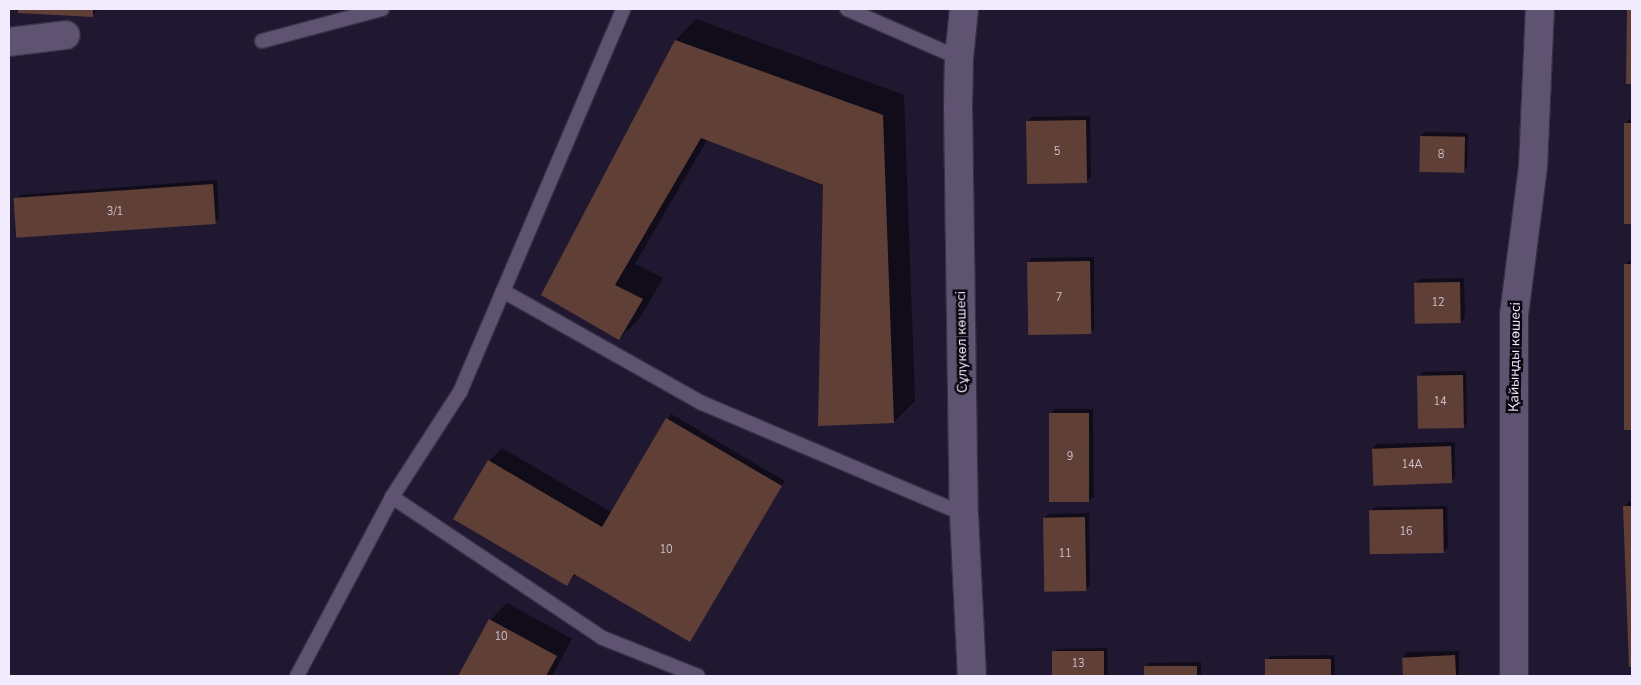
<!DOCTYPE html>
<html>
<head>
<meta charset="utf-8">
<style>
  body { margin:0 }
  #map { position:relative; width:1641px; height:685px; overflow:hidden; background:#201730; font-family:"Nunito Sans",sans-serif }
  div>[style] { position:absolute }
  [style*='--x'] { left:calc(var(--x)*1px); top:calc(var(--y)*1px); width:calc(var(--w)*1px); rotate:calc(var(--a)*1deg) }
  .shadow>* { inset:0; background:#0007 }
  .building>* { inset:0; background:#603f37; transform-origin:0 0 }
  .roads { filter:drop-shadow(1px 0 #383145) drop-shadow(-1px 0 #383145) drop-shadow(0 1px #383145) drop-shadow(0 -1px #383145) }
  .service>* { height:14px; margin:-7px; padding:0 7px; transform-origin:7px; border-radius:7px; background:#5e5371 }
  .minor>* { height:28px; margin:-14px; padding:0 14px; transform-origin:14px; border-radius:14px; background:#5e5371 }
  span { translate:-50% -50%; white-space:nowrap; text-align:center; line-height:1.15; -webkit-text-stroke:5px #08050f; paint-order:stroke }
  .number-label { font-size:11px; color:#cdc0cc }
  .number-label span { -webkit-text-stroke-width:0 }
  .street-label { font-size:14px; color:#f1ebfd }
  .frame { position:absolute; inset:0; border:10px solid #f1ebfd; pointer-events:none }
</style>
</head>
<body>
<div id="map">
  <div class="shadow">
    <div style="clip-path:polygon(19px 9px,97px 9px,92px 16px,19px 12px)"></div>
    <div style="clip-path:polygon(1628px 9px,1632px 9px,1632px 83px,1627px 83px)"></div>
    <div style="clip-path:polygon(696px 19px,904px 95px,915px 401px,894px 422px,824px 186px,707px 140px,635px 264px,663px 278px,640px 318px,619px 339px,543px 294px,676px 40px)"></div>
    <div style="clip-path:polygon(1090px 116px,1091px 177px,1086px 181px,1028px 121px,1032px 117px)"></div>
    <div style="clip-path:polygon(1630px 119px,1632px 119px,1632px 223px,1625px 223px,1625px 124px)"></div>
    <div style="clip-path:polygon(1425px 132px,1468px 133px,1467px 167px,1463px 172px,1421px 136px)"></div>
    <div style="clip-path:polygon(217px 180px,219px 218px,215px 223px,16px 200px,20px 195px)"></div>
    <div style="clip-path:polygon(1094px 257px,1094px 329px,1090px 333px,1028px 263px,1032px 258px)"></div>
    <div style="clip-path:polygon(1629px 261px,1632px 261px,1632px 428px,1624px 428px,1625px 265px)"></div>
    <div style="clip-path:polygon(1464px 278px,1465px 317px,1461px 322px,1415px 283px,1420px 279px)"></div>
    <div style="clip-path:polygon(1466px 371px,1467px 423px,1463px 427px,1419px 376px,1423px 372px)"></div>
    <div style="clip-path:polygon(1055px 409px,1093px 409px,1094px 496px,1090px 500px,1051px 414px)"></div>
    <div style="clip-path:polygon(671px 414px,785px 481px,690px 640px,577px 574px,566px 584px,489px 461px,502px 448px,611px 512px)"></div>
    <div style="clip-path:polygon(1455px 442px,1455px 477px,1451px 482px,1373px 448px,1377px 444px)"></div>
    <div style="clip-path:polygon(1629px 502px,1632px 502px,1630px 666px,1624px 507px)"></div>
    <div style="clip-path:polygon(1447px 506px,1448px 547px,1443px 552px,1370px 511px,1375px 507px)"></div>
    <div style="clip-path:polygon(1089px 513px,1090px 585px,1085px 590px,1044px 518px,1049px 514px)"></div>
    <div style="clip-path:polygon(507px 603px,572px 639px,552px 676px,459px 676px,490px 620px)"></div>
    <div style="clip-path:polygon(1107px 648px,1108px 676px,1053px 676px,1053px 653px,1057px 649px)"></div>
    <div style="clip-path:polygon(1459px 651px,1459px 676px,1403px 676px,1403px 657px,1407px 652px)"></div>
    <div style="clip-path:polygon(1334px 655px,1335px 676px,1266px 676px,1266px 661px,1270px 656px)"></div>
    <div style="clip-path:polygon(1201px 662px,1201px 676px,1145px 676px,1145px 667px,1149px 663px)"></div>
  </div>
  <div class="building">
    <div style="clip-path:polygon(18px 9px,93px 9px,93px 17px,18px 13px)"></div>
    <div style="clip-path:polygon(1627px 9px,1632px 9px,1632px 84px,1626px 84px)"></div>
    <div style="clip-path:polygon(675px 40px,883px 115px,894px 423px,818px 426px,823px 185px,701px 138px,615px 285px,643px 299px,619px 340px,541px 295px)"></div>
    <div style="left:1086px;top:120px;width:63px;height:60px;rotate:89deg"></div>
    <div style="left:1624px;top:123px;width:8px;height:101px"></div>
    <div style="left:1420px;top:136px;width:45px;height:36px;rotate:1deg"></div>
    <div style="left:213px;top:184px;width:40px;height:200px;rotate:86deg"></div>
    <div style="left:1090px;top:261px;width:73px;height:63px;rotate:89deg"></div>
    <div style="left:1624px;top:264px;width:8px;height:166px"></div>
    <div style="left:1460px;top:282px;width:41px;height:46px;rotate:89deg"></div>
    <div style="left:1463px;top:375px;width:53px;height:46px;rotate:89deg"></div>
    <div style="left:1049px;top:413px;width:40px;height:89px"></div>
    <div style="clip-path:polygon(666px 418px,782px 486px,690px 642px,574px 574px,567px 586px,453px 519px,488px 460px,602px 527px)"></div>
    <div style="left:1451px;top:446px;width:37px;height:79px;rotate:88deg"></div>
    <div style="clip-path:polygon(1623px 506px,1632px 506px,1632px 667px,1629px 667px)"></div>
    <div style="left:1443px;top:509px;width:44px;height:74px;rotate:89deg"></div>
    <div style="left:1085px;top:517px;width:74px;height:42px;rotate:89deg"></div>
    <div style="clip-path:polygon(489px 619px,557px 656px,546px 676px,458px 676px)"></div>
    <div style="left:1104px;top:651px;width:25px;height:52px;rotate:90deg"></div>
    <div style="left:1455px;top:655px;width:21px;height:53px;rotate:87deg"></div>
    <div style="left:1331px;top:659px;width:17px;height:66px;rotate:90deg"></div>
    <div style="left:1197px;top:666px;width:10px;height:53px;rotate:90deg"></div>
  </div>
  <div class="roads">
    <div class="service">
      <div style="--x:847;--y:9;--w:122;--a:23.6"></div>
      <div style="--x:262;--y:41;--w:124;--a:-14.9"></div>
      <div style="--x:503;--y:291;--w:228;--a:29.4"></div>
      <div style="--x:702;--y:403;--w:285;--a:23"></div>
      <div style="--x:392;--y:497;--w:254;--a:33.8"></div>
      <div style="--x:603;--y:638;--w:102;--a:21.8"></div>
      <div style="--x:297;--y:676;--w:203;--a:-62"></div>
      <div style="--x:392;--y:497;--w:125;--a:-57.1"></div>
      <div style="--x:460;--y:392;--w:416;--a:-66.9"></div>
    </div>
    <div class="minor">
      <div style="--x:964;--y:9;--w:49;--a:95.8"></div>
      <div style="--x:959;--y:58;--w:46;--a:91.2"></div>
      <div style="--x:958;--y:104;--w:410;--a:89.2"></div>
      <div style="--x:964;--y:514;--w:162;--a:87.2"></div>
      <div style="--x:9;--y:42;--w:57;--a:-7"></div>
      <div style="--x:1514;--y:676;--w:361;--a:-90"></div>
      <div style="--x:1514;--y:315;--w:149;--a:-82.7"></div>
      <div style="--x:1533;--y:167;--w:158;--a:-87.5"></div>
    </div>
  </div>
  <div class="number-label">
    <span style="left:1057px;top:152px">5</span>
    <span style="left:1441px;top:155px">8</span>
    <span style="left:115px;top:212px">3/1</span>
    <span style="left:1059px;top:298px">7</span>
    <span style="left:1438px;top:303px">12</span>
    <span style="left:1440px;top:402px">14</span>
    <span style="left:1070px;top:457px">9</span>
    <span style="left:1412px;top:465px">14А</span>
    <span style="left:1406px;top:532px">16</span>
    <span style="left:666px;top:550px">10</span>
    <span style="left:1065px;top:554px">11</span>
    <span style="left:501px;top:637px">10</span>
    <span style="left:1078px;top:664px">13</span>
  </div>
  <div class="street-label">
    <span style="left:962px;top:342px;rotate:-91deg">Сұлукөл көшесі</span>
    <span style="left:1515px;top:357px;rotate:-89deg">Қайыңды көшесі</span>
  </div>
  <div class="frame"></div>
</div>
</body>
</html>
